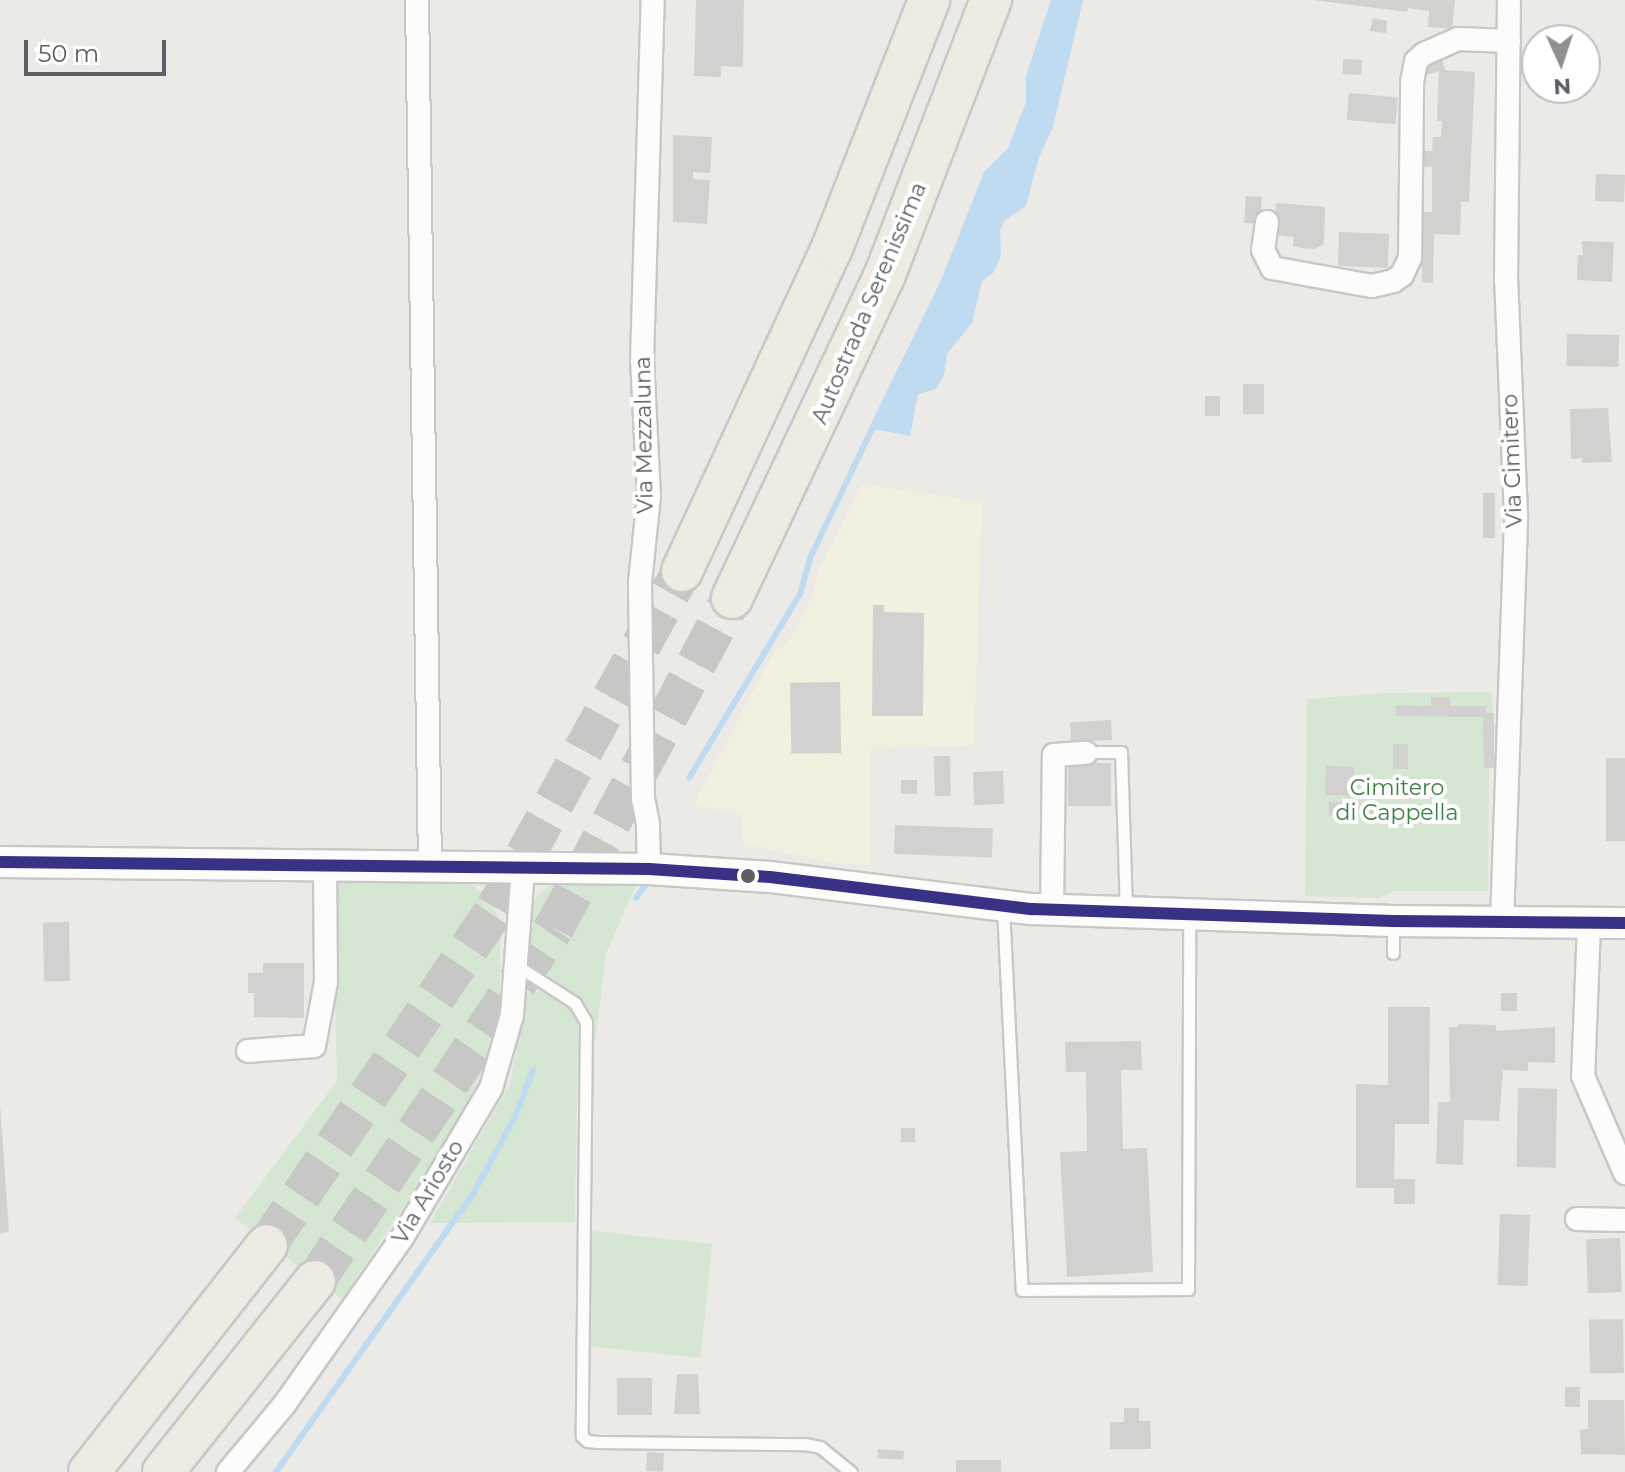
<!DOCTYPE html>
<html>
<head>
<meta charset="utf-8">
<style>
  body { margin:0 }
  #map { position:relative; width:1625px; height:1472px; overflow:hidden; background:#ebeae6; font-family:Montserrat,sans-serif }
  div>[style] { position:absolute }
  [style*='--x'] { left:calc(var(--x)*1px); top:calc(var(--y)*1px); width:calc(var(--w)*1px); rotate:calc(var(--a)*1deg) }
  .commercial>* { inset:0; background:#f3f0e0 }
  .green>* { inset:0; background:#d5e6d3; transform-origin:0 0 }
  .water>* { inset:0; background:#bedbf1 }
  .stream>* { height:6px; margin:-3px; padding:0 3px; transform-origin:3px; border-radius:3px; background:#bedbf1 }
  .building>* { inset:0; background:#d2d1cf; transform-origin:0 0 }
  .motorway-tunnel>* { height:40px; margin-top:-20px; transform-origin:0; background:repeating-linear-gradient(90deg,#c7c7c5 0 40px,transparent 0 60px) }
  .roads { filter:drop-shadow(2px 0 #c8c8c8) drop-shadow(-2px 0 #c8c8c8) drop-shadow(0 2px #c8c8c8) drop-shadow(0 -2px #c8c8c8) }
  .service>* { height:11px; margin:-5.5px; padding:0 5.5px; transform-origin:5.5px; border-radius:5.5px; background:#fcfcfb }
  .minor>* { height:22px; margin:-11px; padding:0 11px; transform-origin:11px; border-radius:11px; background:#fcfcfb }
  .secondary>* { height:30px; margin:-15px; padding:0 15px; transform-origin:15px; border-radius:15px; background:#fcfcfb }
  .motorway>* { height:40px; margin:-20px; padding:0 20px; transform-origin:20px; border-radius:20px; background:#eeebe2 }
  .bus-1>* { height:12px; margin:-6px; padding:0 6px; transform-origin:6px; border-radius:6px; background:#393185 }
  .dots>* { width:22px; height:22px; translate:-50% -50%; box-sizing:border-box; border:4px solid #fff; border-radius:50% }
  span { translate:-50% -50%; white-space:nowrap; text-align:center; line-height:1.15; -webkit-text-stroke:8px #fff; paint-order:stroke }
  .street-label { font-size:22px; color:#5c5f63 }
  .park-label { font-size:22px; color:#3e8042 }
  .north { position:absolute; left:1521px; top:24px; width:80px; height:80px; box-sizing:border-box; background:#fff; border:2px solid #bebfc1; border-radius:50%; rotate:177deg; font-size:22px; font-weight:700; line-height:32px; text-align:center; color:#5c5f63 }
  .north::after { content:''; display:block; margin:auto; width:28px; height:36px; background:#8e9091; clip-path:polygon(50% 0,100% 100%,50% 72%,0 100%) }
  .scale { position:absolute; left:24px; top:40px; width:142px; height:36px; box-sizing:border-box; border:4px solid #5c5f63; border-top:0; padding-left:10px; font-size:24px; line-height:28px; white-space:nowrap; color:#5c5f63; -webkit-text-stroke:6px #fff; paint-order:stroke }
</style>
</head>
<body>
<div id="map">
  <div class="commercial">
    <div style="clip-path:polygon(863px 484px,982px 502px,974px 745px,870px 749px,871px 865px,839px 864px,743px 844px,742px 815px,694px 804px,774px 652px,788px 643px,813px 594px,819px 570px)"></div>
  </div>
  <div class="green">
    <div style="clip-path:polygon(1492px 692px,1494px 768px,1489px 769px,1488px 891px,1394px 891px,1379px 898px,1305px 896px,1307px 699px,1385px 693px)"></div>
    <div style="clip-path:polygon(332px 880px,467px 882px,487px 895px,500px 920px,500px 992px,485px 1064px,453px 1133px,342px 1299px,235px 1218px,337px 1081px)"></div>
    <div style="clip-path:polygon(565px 880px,638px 881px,606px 953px,595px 1043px,582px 1003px,566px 987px,527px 961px,528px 924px,534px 900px,548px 886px)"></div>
    <div style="clip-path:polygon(548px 991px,578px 1016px,575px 1222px,430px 1223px,510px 1084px,527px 993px)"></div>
    <div style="left:591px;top:1231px;width:122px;height:115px;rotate:6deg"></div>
  </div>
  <div class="water">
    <div style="clip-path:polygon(1051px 0,1083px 0,1053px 127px,1039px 157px,1026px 206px,1005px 220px,1000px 230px,1001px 256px,993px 273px,982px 281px,972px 323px,947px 354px,944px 376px,936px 389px,918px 394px,910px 436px,869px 428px,942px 278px,984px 172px,1008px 148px,1026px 102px,1026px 76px)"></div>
  </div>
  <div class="stream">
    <div style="--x:689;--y:778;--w:215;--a:-58.9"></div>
    <div style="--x:800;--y:594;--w:37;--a:-74"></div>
    <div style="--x:810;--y:558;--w:152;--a:-64.3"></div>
    <div style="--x:636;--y:898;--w:17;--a:-54"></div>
    <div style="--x:276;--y:1472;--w:341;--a:-54.7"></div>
    <div style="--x:473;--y:1194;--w:88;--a:-61.4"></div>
    <div style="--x:515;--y:1117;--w:50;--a:-69"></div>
  </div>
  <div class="building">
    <div style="clip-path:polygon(696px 0,744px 0,743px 67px,721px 66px,721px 77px,694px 76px)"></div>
    <div style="clip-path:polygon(1313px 0,1455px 0,1452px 29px,1428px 27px,1429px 11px,1408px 8px,1407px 12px)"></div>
    <div style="clip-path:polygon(1373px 18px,1387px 21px,1386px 33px,1370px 31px)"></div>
    <div style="clip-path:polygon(1441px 55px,1445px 70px,1475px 72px,1469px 202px,1461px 202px,1460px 235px,1434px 234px,1433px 283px,1422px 282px,1422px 254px,1417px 254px,1418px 212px,1432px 212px,1432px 167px,1420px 167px,1420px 151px,1432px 151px,1433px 137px,1441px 137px,1442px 121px,1437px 121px,1439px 71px,1426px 75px,1423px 60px)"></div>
    <div style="left:1343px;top:59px;width:19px;height:15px;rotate:3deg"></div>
    <div style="left:1349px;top:93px;width:49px;height:27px;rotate:5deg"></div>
    <div style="clip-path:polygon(673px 135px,712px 137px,710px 173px,693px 172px,693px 179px,710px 180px,707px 224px,673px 222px)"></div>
    <div style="left:1596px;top:174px;width:29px;height:27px;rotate:2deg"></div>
    <div style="left:1246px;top:196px;width:16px;height:27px;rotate:4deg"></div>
    <div style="clip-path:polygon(1276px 203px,1325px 207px,1324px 244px,1315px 249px,1300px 248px,1293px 246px,1294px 237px,1274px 235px)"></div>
    <div style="left:1339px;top:232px;width:50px;height:34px;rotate:2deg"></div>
    <div style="clip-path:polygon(1582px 241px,1614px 242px,1612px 282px,1577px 280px,1578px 255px,1583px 255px)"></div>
    <div style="left:1567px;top:334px;width:52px;height:32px;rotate:1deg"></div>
    <div style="left:1243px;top:384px;width:21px;height:30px"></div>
    <div style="left:1205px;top:396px;width:15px;height:20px"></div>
    <div style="clip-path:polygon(1608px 408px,1612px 462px,1582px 463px,1582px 458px,1571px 459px,1570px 409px)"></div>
    <div style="left:1483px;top:493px;width:12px;height:45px"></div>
    <div style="clip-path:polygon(873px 605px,884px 605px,884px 612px,924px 613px,923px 716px,872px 716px)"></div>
    <div style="left:840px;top:682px;width:71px;height:50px;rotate:89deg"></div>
    <div style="clip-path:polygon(1431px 697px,1450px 697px,1450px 706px,1486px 706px,1486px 713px,1494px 713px,1494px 768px,1484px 768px,1483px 717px,1396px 716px,1396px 705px,1431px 706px)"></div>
    <div style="left:1111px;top:720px;width:20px;height:41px;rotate:87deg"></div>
    <div style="left:1393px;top:744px;width:15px;height:25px"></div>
    <div style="left:950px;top:756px;width:40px;height:16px;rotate:89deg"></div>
    <div style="left:1606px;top:758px;width:19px;height:83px"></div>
    <div style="left:1068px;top:763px;width:43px;height:43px"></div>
    <div style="left:1326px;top:766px;width:28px;height:29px;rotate:2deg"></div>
    <div style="left:1003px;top:771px;width:33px;height:30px;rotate:88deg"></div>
    <div style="left:901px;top:780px;width:16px;height:14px"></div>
    <div style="left:1329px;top:802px;width:49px;height:14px;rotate:1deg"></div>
    <div style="left:895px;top:825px;width:98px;height:29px;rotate:2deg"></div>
    <div style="left:69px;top:922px;width:59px;height:26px;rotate:89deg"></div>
    <div style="clip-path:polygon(263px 963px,304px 963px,304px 1018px,254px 1017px,254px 993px,248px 993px,248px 973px,263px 973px)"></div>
    <div style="left:1501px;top:993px;width:16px;height:18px"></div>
    <div style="clip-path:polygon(1388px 1007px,1430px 1007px,1429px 1124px,1395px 1124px,1394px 1179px,1415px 1179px,1415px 1204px,1394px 1204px,1394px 1188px,1356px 1188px,1356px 1084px,1388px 1085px)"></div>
    <div style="clip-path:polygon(1458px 1024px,1496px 1025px,1496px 1031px,1555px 1027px,1555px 1063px,1528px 1062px,1528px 1071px,1503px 1070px,1499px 1121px,1464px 1120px,1463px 1165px,1436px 1164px,1438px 1102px,1450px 1102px,1449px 1027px,1458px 1027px)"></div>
    <div style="clip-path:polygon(1141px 1041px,1142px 1070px,1121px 1070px,1123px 1149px,1147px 1148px,1153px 1272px,1067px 1277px,1060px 1152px,1087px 1151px,1086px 1072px,1066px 1072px,1065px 1042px)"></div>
    <div style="left:1518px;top:1088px;width:39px;height:79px;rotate:1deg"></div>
    <div style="clip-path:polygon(0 1104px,9px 1232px,0 1233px)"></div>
    <div style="left:901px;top:1128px;width:14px;height:14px"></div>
    <div style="left:1500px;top:1214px;width:30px;height:71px;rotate:2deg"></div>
    <div style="left:1620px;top:1238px;width:54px;height:34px;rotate:88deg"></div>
    <div style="left:1623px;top:1319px;width:54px;height:34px;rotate:89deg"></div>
    <div style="clip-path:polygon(677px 1374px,698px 1374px,700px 1414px,674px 1414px)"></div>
    <div style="left:617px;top:1378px;width:35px;height:37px"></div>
    <div style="left:1565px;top:1387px;width:15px;height:20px"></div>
    <div style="clip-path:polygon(1588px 1400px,1624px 1400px,1625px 1455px,1581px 1454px,1580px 1430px,1588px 1429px)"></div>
    <div style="clip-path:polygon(1124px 1408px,1139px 1408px,1139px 1421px,1150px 1421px,1151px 1449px,1110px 1449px,1110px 1422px,1124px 1422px)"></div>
    <div style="left:878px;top:1449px;width:26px;height:9px;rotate:4deg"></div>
    <div style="left:647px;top:1452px;width:17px;height:19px;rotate:3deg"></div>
    <div style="left:956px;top:1460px;width:45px;height:12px"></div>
  </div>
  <div class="motorway-tunnel">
    <div style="--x:267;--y:1245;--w:407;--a:-55.8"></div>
    <div style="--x:496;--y:908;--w:385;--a:-61.1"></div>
    <div style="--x:315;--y:1281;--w:426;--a:-55.9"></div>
    <div style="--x:554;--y:928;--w:375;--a:-61.7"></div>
  </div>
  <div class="roads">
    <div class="service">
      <div style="--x:1097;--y:752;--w:24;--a:0"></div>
      <div style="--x:1121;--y:752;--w:157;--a:88.2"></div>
      <div style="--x:1003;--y:907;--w:383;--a:87.2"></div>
      <div style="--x:1022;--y:1290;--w:166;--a:-0.3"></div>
      <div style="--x:1188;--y:1289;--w:373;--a:-89.8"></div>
      <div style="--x:1393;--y:921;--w:32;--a:90"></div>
      <div style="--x:516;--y:965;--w:70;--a:32.8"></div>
      <div style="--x:575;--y:1003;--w:22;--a:60"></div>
      <div style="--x:586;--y:1022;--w:414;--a:90.6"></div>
      <div style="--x:582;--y:1436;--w:7;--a:45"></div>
      <div style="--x:587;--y:1441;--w:11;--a:5"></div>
      <div style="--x:598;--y:1442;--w:207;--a:0.6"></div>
      <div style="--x:805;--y:1444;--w:15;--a:11"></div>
      <div style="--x:820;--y:1447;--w:40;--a:39"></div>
    </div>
    <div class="minor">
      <div style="--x:417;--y:0;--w:868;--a:89.14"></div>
      <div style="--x:1267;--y:222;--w:28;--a:98"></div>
      <div style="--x:1263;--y:250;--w:20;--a:63"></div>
      <div style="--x:1272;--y:268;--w:102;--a:10.2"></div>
      <div style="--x:1372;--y:286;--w:22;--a:-13"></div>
      <div style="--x:1393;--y:281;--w:11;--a:-34"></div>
      <div style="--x:1402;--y:275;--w:19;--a:-65"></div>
      <div style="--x:1410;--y:258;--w:176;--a:-89.3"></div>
      <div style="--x:1412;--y:82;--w:21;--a:-79"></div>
      <div style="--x:1416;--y:61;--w:11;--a:-41"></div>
      <div style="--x:1424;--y:54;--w:37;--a:-24"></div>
      <div style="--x:1458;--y:39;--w:51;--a:2.2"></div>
      <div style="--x:649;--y:869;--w:45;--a:-91.3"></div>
      <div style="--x:648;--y:824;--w:25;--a:-101"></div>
      <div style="--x:643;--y:799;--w:217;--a:-90.8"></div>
      <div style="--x:640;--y:582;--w:85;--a:-84"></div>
      <div style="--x:649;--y:497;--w:136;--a:-92.9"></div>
      <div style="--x:642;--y:361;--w:361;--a:-88.3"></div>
      <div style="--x:1052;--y:910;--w:155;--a:-89.3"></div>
      <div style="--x:1054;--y:755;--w:32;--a:-4"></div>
      <div style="--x:1502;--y:922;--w:407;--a:-88"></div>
      <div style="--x:1516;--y:515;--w:234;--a:-92.4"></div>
      <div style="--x:1506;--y:281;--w:281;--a:-89.4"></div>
      <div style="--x:1589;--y:923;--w:153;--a:92.2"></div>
      <div style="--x:1583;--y:1076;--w:106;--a:66.6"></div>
      <div style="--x:248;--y:1051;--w:66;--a:-4.3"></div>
      <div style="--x:314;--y:1046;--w:65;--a:-79.4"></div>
      <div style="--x:326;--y:982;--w:116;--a:-90.5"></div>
      <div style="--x:1577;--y:1219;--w:48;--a:1.2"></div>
      <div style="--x:228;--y:1472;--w:87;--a:-50.1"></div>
      <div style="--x:284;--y:1405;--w:204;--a:-54.8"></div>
      <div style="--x:402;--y:1238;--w:174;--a:-59.3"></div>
      <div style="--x:491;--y:1088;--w:76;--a:-74"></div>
      <div style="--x:512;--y:1015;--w:146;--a:-85.7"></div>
    </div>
    <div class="secondary">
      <div style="--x:0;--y:862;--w:649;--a:0.62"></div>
      <div style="--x:649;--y:869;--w:121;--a:3.8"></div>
      <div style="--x:770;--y:877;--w:264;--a:7"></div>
      <div style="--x:1032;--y:909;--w:361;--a:1.9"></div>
      <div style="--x:1393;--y:921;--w:232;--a:0.5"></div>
    </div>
    <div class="motorway">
      <div style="--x:682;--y:571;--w:356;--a:-65.1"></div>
      <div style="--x:832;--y:248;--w:266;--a:-68.6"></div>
      <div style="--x:732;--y:598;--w:355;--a:-64.7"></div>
      <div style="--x:884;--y:277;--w:297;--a:-68.9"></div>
      <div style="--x:89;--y:1472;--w:288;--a:-51.9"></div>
      <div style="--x:163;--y:1472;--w:244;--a:-51.5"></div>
    </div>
  </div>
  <div class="bus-1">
    <div style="--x:0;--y:862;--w:649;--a:0.62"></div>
    <div style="--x:649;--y:869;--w:121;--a:3.8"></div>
    <div style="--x:770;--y:877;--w:264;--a:7"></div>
    <div style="--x:1032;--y:909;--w:361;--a:1.9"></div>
    <div style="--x:1393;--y:921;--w:232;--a:0.5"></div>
  </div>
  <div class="dots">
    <div style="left:748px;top:876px;background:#5c5f63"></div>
  </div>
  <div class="street-label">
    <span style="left:869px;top:303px;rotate:-67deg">Autostrada Serenissima</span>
    <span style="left:644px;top:435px;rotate:-91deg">Via Mezzaluna</span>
    <span style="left:1512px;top:461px;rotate:-92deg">Via Cimitero</span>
    <span style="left:428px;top:1192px;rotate:-59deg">Via Ariosto</span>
  </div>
  <div class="park-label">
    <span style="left:1397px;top:800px">Cimitero<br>di Cappella</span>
  </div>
  <div class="north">N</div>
  <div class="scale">50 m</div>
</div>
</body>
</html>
